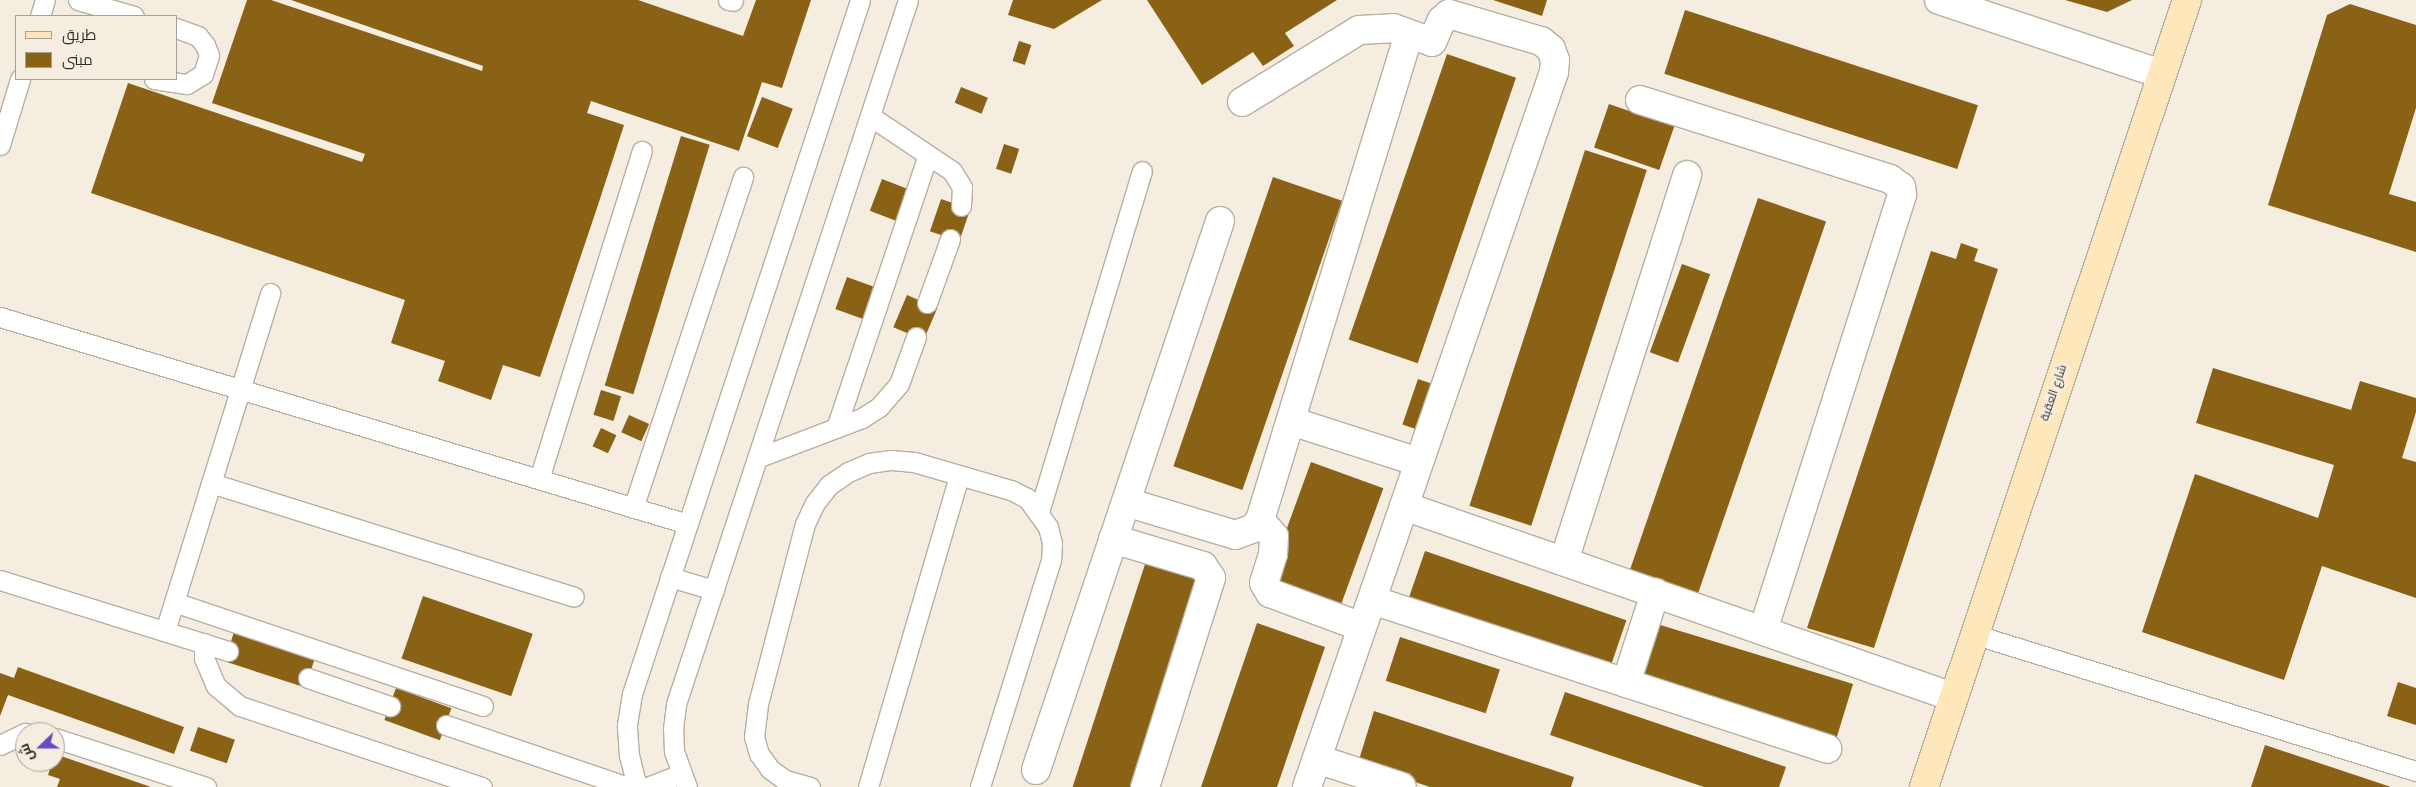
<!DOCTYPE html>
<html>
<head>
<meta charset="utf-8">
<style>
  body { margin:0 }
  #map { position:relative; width:2416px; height:787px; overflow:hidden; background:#f5ede0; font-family:"Nunito Sans",Cairo,sans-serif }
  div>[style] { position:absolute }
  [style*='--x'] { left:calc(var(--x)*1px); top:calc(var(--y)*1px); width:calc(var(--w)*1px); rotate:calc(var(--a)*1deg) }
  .building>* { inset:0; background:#896216; transform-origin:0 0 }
  .roads { filter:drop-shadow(1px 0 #b6afa2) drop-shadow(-1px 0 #b6afa2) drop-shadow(0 1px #b6afa2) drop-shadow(0 -1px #b6afa2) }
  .lane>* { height:19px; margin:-9.5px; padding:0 9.5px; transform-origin:9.5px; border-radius:9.5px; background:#fff }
  .street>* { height:28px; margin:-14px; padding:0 14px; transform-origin:14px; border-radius:14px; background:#fff }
  .secondary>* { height:28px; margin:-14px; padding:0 14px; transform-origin:14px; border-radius:14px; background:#fee8bb }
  span { translate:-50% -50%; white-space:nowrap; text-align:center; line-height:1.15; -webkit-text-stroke:5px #f5ede0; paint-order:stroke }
  .street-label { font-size:12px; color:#302d28 }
  .legend { position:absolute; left:15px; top:15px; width:162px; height:65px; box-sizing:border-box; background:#f5ede0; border:1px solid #a6a096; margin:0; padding:6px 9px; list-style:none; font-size:15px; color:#302d28 }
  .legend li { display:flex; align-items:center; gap:10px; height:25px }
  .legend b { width:25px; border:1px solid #a6a096 }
  .north { position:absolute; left:15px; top:722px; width:50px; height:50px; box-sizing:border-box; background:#f5ede0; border:1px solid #a6a096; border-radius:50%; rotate:248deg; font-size:14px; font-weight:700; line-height:20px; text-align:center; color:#302d28 }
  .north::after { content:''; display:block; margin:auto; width:18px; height:22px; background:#664cc4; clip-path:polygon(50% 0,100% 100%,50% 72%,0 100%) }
</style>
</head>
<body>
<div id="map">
  <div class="building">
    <div style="clip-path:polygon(247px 0,271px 0,482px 71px,483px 66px,291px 0,638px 0,743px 36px,756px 0,811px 0,782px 88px,762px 82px,739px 151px,591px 101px,587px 113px,624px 125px,597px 208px,540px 377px,503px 365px,491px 400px,438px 381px,445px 361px,391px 343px,405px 300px,91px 193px,128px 83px,362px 162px,365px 154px,212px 103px)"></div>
    <div style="clip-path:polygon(1013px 0,1102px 0,1054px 29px,1008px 15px)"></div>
    <div style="clip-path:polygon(1147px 0,1337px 0,1285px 33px,1294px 46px,1263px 66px,1253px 52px,1202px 85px)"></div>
    <div style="clip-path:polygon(1493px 0,1547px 0,1542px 16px)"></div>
    <div style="clip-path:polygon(2065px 0,2132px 0,2107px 12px)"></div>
    <div style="clip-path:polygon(2350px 4px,2416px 25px,2416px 108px,2389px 194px,2416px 202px,2416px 252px,2268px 205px,2327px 15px)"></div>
    <div style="left:1685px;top:10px;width:308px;height:67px;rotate:18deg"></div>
    <div style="left:1019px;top:41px;width:13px;height:21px;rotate:18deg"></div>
    <div style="left:1447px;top:54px;width:73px;height:302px;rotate:19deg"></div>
    <div style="left:961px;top:87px;width:29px;height:17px;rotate:22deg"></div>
    <div style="left:762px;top:97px;width:33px;height:42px;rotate:21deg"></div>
    <div style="left:1609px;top:104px;width:69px;height:46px;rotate:19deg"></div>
    <div style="left:681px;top:136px;width:30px;height:261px;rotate:17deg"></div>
    <div style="left:1004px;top:144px;width:16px;height:26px;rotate:18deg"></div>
    <div style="left:1585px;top:150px;width:65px;height:374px;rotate:18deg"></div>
    <div style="left:1273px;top:177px;width:73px;height:306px;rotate:19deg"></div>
    <div style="left:882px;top:179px;width:34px;height:34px;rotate:21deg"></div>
    <div style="left:1758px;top:198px;width:72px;height:395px;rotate:19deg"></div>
    <div style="left:941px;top:199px;width:31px;height:34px;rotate:19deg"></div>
    <div style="clip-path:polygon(1961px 243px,1978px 249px,1974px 261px,1998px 269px,1874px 648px,1807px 628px,1931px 251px,1956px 259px)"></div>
    <div style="left:1682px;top:264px;width:30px;height:94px;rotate:20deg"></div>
    <div style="left:847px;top:277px;width:33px;height:34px;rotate:20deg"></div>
    <div style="left:907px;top:295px;width:33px;height:35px;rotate:23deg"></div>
    <div style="clip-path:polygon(2213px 368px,2351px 410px,2360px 381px,2416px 398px,2416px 412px,2402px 458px,2416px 462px,2416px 598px,2322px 566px,2284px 680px,2142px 632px,2195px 474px,2318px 518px,2334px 465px,2196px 423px)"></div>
    <div style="left:1418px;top:379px;width:28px;height:48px;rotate:19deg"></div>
    <div style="left:601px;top:390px;width:21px;height:26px;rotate:17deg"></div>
    <div style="left:629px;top:415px;width:22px;height:19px;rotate:24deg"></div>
    <div style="left:601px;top:428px;width:17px;height:20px;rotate:25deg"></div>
    <div style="left:1311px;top:462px;width:77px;height:128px;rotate:20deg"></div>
    <div style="left:1425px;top:551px;width:213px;height:49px;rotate:19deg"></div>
    <div style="left:1147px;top:558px;width:57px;height:241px;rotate:18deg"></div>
    <div style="left:423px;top:596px;width:116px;height:66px;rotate:19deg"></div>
    <div style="clip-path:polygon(1257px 623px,1325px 647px,1277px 787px,1201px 787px)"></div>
    <div style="left:1657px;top:624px;width:205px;height:58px;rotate:17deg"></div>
    <div style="left:235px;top:629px;width:85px;height:34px;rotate:18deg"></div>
    <div style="left:1400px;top:637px;width:105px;height:46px;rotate:18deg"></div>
    <div style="clip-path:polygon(18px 667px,184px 727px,174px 754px,8px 695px,0 716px,0 673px,14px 678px)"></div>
    <div style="clip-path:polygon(2398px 682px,2416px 688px,2416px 725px,2387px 716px)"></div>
    <div style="left:396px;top:688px;width:59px;height:34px;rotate:20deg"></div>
    <div style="clip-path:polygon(1565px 692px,1786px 767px,1779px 787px,1704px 787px,1550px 735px)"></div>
    <div style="clip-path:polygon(1374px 711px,1574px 777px,1571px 787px,1430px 787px,1358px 763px)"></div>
    <div style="left:198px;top:727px;width:39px;height:25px;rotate:19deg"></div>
    <div style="clip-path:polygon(2265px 745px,2391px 787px,2251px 787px)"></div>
    <div style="clip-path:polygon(55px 754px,151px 787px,57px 787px,60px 779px,48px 775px)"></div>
  </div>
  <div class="roads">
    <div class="lane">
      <div style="--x:78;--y:0;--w:58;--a:15.9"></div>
      <div style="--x:728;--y:0;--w:5;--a:11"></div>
      <div style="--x:40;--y:16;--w:17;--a:-73"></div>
      <div style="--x:154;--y:79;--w:33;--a:9"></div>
      <div style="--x:187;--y:84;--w:19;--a:-32"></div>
      <div style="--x:203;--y:74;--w:20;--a:-72"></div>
      <div style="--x:209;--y:55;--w:11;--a:-112"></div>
      <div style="--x:205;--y:45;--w:11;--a:-128"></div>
      <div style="--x:198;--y:36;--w:23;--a:-160"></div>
      <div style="--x:870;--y:116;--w:99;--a:33.9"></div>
      <div style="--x:952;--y:171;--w:19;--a:58"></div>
      <div style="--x:962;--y:187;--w:19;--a:93"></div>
      <div style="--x:0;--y:145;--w:69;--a:-73.1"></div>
      <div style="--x:927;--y:303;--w:68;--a:-70.2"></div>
      <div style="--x:0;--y:317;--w:718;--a:16.75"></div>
      <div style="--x:836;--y:428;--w:288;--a:-71.4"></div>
      <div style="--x:757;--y:458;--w:112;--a:-20.9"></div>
      <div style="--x:862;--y:418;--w:20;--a:-33"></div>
      <div style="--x:879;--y:407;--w:30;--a:-49"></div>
      <div style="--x:899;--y:384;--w:50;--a:-70.1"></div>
      <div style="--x:539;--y:479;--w:344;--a:-72.6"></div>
      <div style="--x:211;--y:483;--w:380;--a:17.4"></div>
      <div style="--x:633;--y:508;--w:349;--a:-71.6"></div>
      <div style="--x:1039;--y:512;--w:356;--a:-73.2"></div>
      <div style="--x:670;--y:577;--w:46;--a:16.5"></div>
      <div style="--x:0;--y:580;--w:239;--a:17.3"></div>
      <div style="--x:174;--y:602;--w:326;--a:18.6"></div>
      <div style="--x:165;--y:631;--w:354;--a:-72.7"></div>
      <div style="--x:1973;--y:634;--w:464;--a:17.2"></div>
      <div style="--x:204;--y:643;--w:15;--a:90"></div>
      <div style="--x:204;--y:658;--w:30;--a:67"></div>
      <div style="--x:216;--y:686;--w:31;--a:40"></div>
      <div style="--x:240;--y:706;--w:255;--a:18.5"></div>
      <div style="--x:308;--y:678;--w:87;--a:18.9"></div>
      <div style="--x:446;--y:725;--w:192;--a:18.8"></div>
      <div style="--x:55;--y:738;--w:159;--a:18"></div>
      <div style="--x:0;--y:745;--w:28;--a:-26"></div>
      <div style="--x:637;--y:787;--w:32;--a:-104"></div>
      <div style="--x:629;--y:756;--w:31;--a:-94"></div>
      <div style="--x:627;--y:725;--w:31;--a:-81"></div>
      <div style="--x:632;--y:694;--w:730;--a:-71.81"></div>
      <div style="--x:647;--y:787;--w:36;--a:-21"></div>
      <div style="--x:687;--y:787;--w:37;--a:-110"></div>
      <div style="--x:674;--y:752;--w:23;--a:-92"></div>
      <div style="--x:673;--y:729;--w:25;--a:-83"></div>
      <div style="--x:676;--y:704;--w:741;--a:-71.76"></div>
      <div style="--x:810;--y:787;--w:26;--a:-164"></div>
      <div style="--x:785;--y:780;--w:19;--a:-144"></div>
      <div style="--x:770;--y:769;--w:19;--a:-126"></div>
      <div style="--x:759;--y:754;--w:18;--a:-106"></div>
      <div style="--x:754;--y:737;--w:33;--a:-83"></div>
      <div style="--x:758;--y:704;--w:186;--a:-75.4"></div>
      <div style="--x:805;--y:524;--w:23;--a:-65"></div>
      <div style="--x:815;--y:503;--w:23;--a:-52"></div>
      <div style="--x:829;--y:485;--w:23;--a:-34"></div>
      <div style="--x:848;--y:472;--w:23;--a:-23"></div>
      <div style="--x:869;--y:463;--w:22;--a:-8"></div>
      <div style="--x:891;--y:460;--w:23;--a:5"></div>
      <div style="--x:914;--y:462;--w:101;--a:16.1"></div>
      <div style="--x:1011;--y:490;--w:18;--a:27"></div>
      <div style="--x:1027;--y:498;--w:36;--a:54"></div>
      <div style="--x:1048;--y:527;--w:16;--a:76"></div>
      <div style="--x:1052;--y:543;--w:17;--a:93"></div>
      <div style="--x:1051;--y:560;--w:238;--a:107.4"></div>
      <div style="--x:868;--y:787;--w:325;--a:-73.7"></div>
    </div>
    <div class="street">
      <div style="--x:1939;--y:0;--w:235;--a:18.4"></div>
      <div style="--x:1640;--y:100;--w:262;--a:17.5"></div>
      <div style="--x:1890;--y:179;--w:14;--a:36"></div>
      <div style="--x:1901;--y:187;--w:8;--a:83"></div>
      <div style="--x:1902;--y:195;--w:457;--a:107.7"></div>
      <div style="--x:1242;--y:102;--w:137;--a:-31.6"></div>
      <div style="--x:1359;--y:30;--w:34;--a:-3"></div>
      <div style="--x:1393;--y:28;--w:41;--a:19.7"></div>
      <div style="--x:1432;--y:42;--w:24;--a:-66"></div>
      <div style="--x:1442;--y:20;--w:9;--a:-41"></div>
      <div style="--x:1449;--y:14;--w:96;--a:16.4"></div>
      <div style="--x:1541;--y:41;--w:13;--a:39"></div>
      <div style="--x:1551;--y:49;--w:12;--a:70"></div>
      <div style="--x:1555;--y:60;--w:12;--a:95"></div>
      <div style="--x:1554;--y:72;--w:756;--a:109.06"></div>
      <div style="--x:1291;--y:421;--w:134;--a:17.8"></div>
      <div style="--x:1126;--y:502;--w:114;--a:16.8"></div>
      <div style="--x:1235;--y:535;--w:20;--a:-20"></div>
      <div style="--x:1254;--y:528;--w:10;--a:-53"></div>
      <div style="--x:1260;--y:520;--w:508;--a:-72.96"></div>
      <div style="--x:1404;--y:506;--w:581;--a:19.18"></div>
      <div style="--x:1260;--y:520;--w:21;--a:49"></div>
      <div style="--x:1274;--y:536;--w:18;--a:93"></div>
      <div style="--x:1273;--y:554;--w:30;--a:107"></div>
      <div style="--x:1264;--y:583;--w:12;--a:59"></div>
      <div style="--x:1270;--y:593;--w:98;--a:20.3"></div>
      <div style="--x:1113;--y:539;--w:94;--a:16.7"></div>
      <div style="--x:1203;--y:566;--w:14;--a:56"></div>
      <div style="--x:1211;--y:578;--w:219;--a:107.5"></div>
      <div style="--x:1564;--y:561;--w:405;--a:-72.3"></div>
      <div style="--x:1372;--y:600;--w:479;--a:18.1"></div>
      <div style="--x:1626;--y:683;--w:95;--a:-72.1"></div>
      <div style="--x:1317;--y:759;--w:89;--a:18.2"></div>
      <div style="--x:1036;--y:770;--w:579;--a:-71.47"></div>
    </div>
    <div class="secondary">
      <div style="--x:1924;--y:787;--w:830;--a:-71.52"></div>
    </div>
  </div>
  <div class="street-label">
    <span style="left:2054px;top:393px;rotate:-71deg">شارع العقبة</span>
  </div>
  <ul class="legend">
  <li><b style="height:6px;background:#fee8bb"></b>طريق</li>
  <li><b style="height:14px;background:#896216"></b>مبنى</li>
  </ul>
  <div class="north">ش</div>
</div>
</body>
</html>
